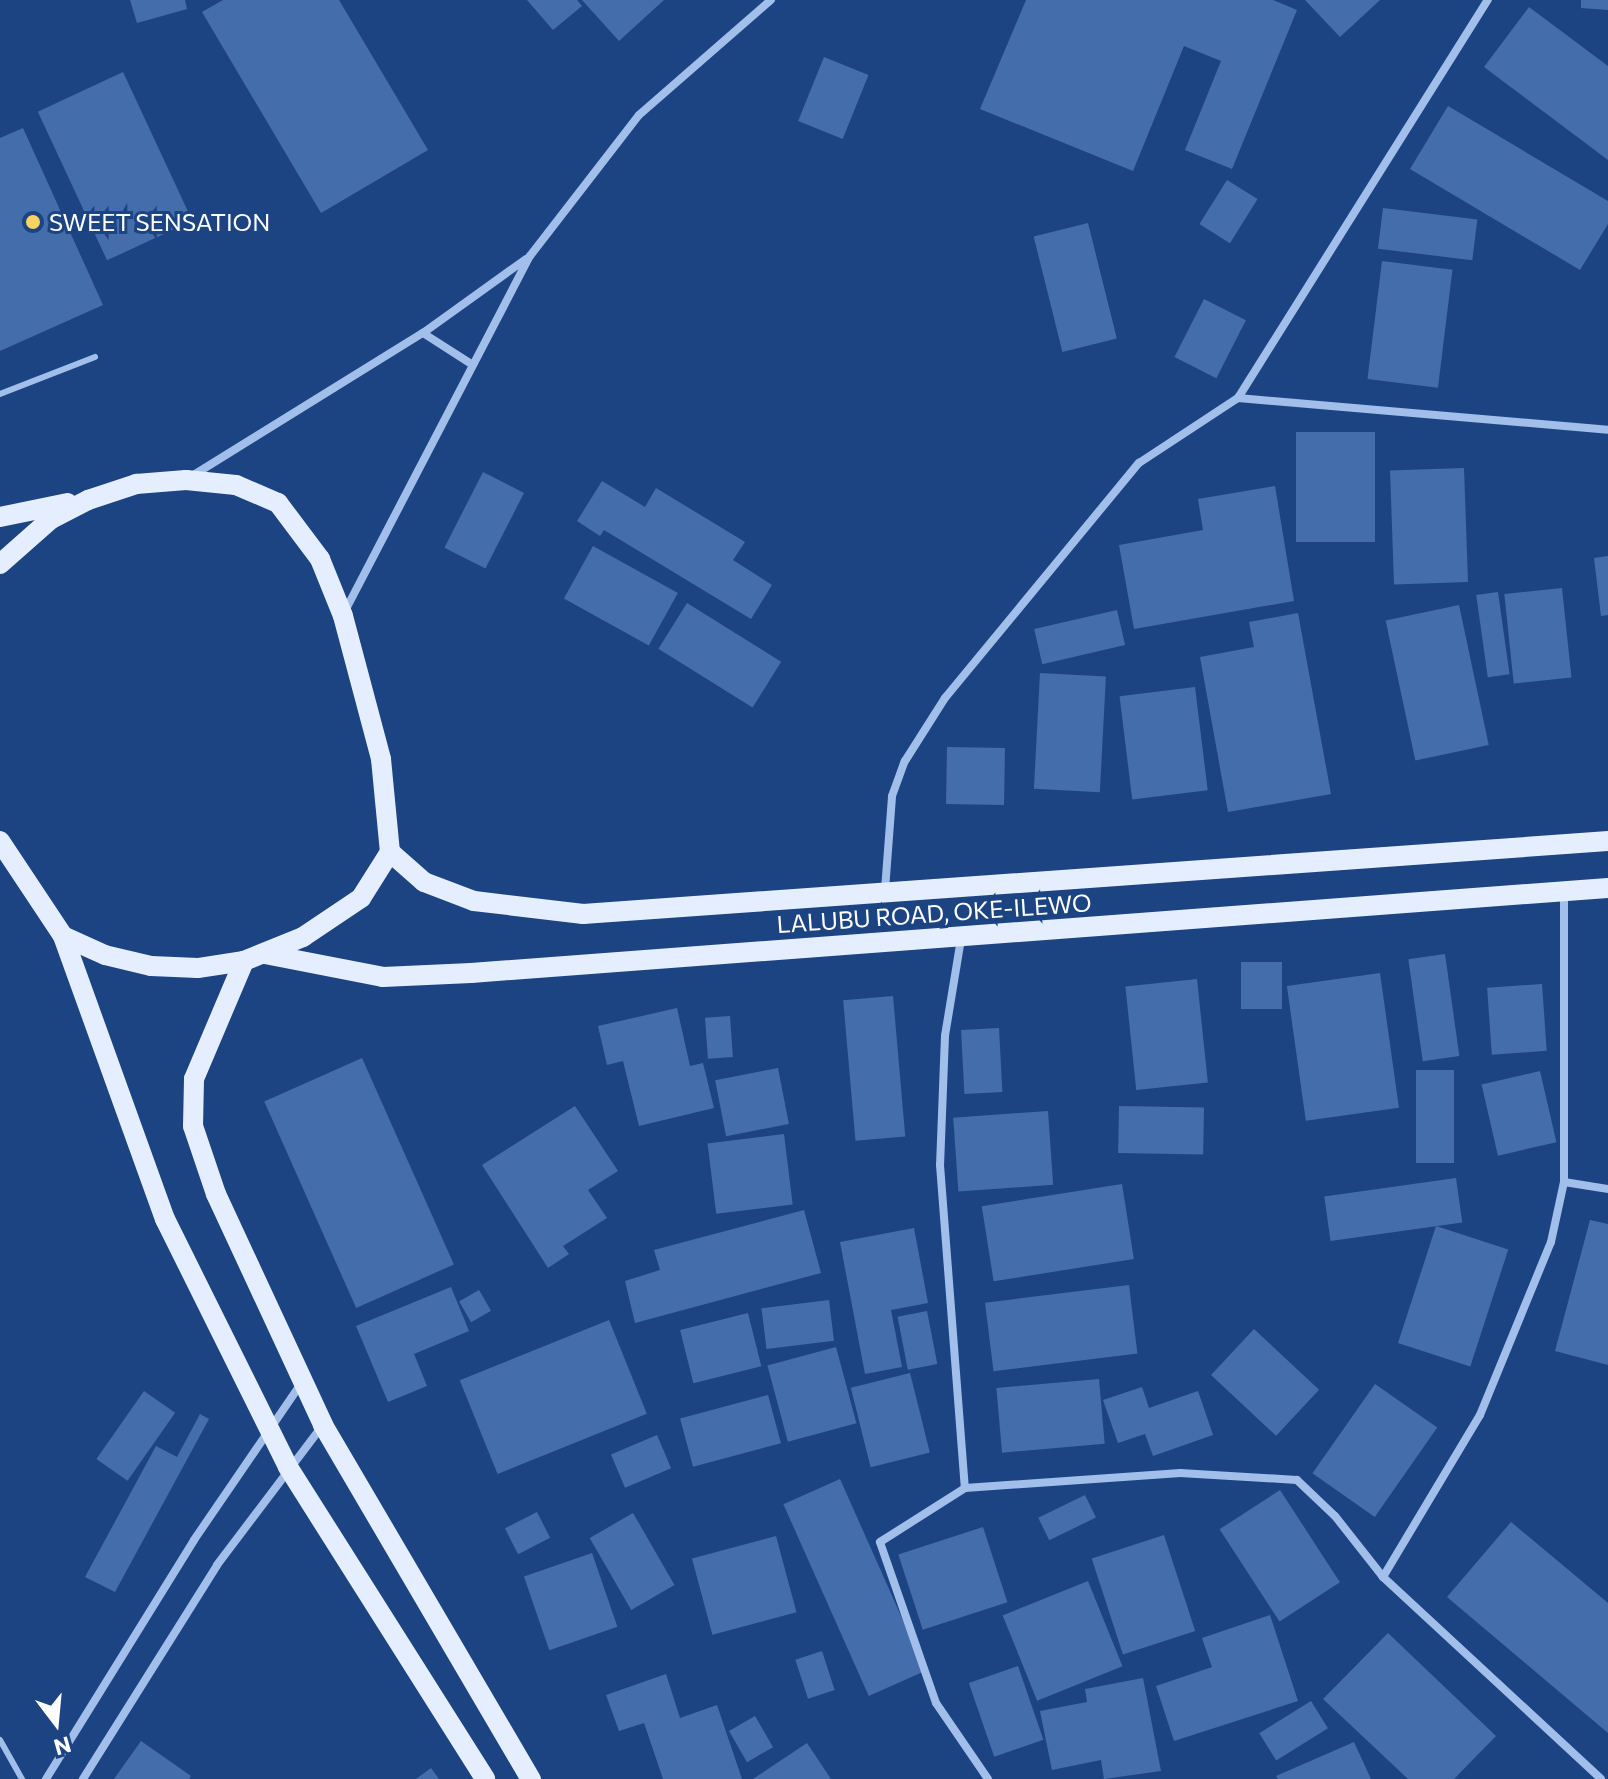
<!DOCTYPE html>
<html>
<head>
<meta charset="utf-8">
<style>
  body { margin:0 }
  #map { position:relative; width:1608px; height:1779px; overflow:hidden; background:#1c4482; font-family:Commissioner,sans-serif }
  div>[style] { position:absolute }
  [style*='--x'] { left:calc(var(--x)*1px); top:calc(var(--y)*1px); width:calc(var(--w)*1px); rotate:calc(var(--a)*1deg) }
  .building>* { inset:0; background:#446eab; transform-origin:0 0 }
  .service>* { height:6px; margin:-3px; padding:0 3px; transform-origin:3px; border-radius:3px; background:#a1bfea }
  .minor>* { height:8px; margin:-4px; padding:0 4px; transform-origin:4px; border-radius:4px; background:#a1bfea }
  .primary>* { height:20px; margin:-10px; padding:0 10px; transform-origin:10px; border-radius:10px; background:#e5eefe }
  .dots>* { width:22px; height:22px; translate:-50% -50%; box-sizing:border-box; border:4px solid #1c4482; border-radius:50% }
  span { translate:-50% -50%; white-space:nowrap; text-align:center; line-height:1.15; -webkit-text-stroke:6px #1c4482; paint-order:stroke }
  .poi-label { font-size:24px; color:#fff }
  .left { translate:0 -50%; text-align:left }
  .street-label { font-size:24px; color:#fff }
  .north { position:absolute; left:16px; top:1683px; width:80px; height:80px; -webkit-text-stroke:6px #1c4482; paint-order:stroke; rotate:164deg; font-size:22px; font-weight:700; line-height:32px; text-align:center; color:#fff }
  .north::after { content:''; display:block; margin:auto; width:28px; height:36px; background:#fff; clip-path:polygon(50% 0,100% 100%,50% 72%,0 100%) }
</style>
</head>
<body>
<div id="map">
  <div class="building">
    <div style="clip-path:polygon(130px 0,185px 0,187px 9px,137px 23px)"></div>
    <div style="clip-path:polygon(223px 0,339px 0,428px 150px,321px 213px,202px 12px)"></div>
    <div style="clip-path:polygon(527px 0,577px 0,582px 6px,553px 30px)"></div>
    <div style="clip-path:polygon(582px 0,664px 0,619px 41px)"></div>
    <div style="clip-path:polygon(1026px 0,1273px 0,1297px 10px,1232px 169px,1185px 150px,1221px 61px,1184px 46px,1133px 171px,980px 109px)"></div>
    <div style="clip-path:polygon(1305px 0,1380px 0,1340px 37px)"></div>
    <div style="clip-path:polygon(1581px 0,1608px 0,1608px 10px,1581px 8px)"></div>
    <div style="clip-path:polygon(1529px 7px,1608px 66px,1608px 160px,1484px 67px)"></div>
    <div style="left:824px;top:57px;width:48px;height:69px;rotate:22deg"></div>
    <div style="left:123px;top:72px;width:164px;height:94px;rotate:65deg"></div>
    <div style="clip-path:polygon(1448px 106px,1608px 201px,1608px 224px,1580px 270px,1410px 169px)"></div>
    <div style="clip-path:polygon(23px 128px,103px 305px,0 351px,0 138px)"></div>
    <div style="left:1227px;top:180px;width:36px;height:52px;rotate:32deg"></div>
    <div style="left:1383px;top:208px;width:95px;height:41px;rotate:7deg"></div>
    <div style="left:1088px;top:223px;width:119px;height:56px;rotate:76deg"></div>
    <div style="left:1382px;top:261px;width:71px;height:119px;rotate:7deg"></div>
    <div style="left:1204px;top:299px;width:47px;height:65px;rotate:27deg"></div>
    <div style="left:1296px;top:432px;width:79px;height:110px"></div>
    <div style="left:1464px;top:468px;width:114px;height:74px;rotate:88deg"></div>
    <div style="left:483px;top:472px;width:46px;height:85px;rotate:27deg"></div>
    <div style="clip-path:polygon(602px 481px,645px 507px,656px 488px,745px 542px,733px 560px,772px 585px,751px 619px,604px 530px,600px 536px,577px 521px)"></div>
    <div style="clip-path:polygon(1275px 486px,1294px 601px,1134px 629px,1119px 545px,1203px 530px,1198px 499px)"></div>
    <div style="left:593px;top:546px;width:97px;height:60px;rotate:29deg"></div>
    <div style="clip-path:polygon(1608px 556px,1608px 615px,1601px 616px,1594px 558px)"></div>
    <div style="left:1562px;top:588px;width:90px;height:58px;rotate:84deg"></div>
    <div style="left:1498px;top:592px;width:83px;height:22px;rotate:82deg"></div>
    <div style="left:687px;top:603px;width:111px;height:54px;rotate:32deg"></div>
    <div style="left:1459px;top:605px;width:143px;height:75px;rotate:78deg"></div>
    <div style="left:1117px;top:610px;width:36px;height:85px;rotate:77deg"></div>
    <div style="clip-path:polygon(1298px 613px,1331px 794px,1228px 812px,1200px 657px,1254px 647px,1249px 622px)"></div>
    <div style="left:1040px;top:673px;width:66px;height:116px;rotate:3deg"></div>
    <div style="left:1195px;top:687px;width:104px;height:76px;rotate:83deg"></div>
    <div style="left:947px;top:747px;width:58px;height:57px;rotate:1deg"></div>
    <div style="left:1445px;top:954px;width:103px;height:37px;rotate:82deg"></div>
    <div style="left:1241px;top:962px;width:41px;height:47px"></div>
    <div style="left:1380px;top:973px;width:136px;height:94px;rotate:82deg"></div>
    <div style="left:1197px;top:979px;width:104px;height:72px;rotate:84deg"></div>
    <div style="left:1542px;top:984px;width:67px;height:55px;rotate:86deg"></div>
    <div style="left:893px;top:996px;width:141px;height:50px;rotate:85deg"></div>
    <div style="clip-path:polygon(677px 1008px,690px 1066px,703px 1063px,714px 1108px,639px 1126px,623px 1061px,607px 1065px,598px 1026px)"></div>
    <div style="left:730px;top:1016px;width:41px;height:25px;rotate:86deg"></div>
    <div style="left:999px;top:1028px;width:64px;height:38px;rotate:87deg"></div>
    <div style="left:362px;top:1058px;width:226px;height:107px;rotate:66deg"></div>
    <div style="left:778px;top:1068px;width:57px;height:64px;rotate:79deg"></div>
    <div style="left:1416px;top:1070px;width:38px;height:93px"></div>
    <div style="left:1540px;top:1071px;width:73px;height:60px;rotate:77deg"></div>
    <div style="clip-path:polygon(575px 1106px,618px 1171px,588px 1190px,607px 1218px,563px 1246px,569px 1254px,548px 1268px,482px 1165px)"></div>
    <div style="left:1119px;top:1106px;width:85px;height:47px;rotate:1deg"></div>
    <div style="left:1048px;top:1111px;width:74px;height:95px;rotate:86deg"></div>
    <div style="left:784px;top:1134px;width:71px;height:77px;rotate:83deg"></div>
    <div style="left:1456px;top:1178px;width:45px;height:133px;rotate:82deg"></div>
    <div style="left:1122px;top:1184px;width:76px;height:142px;rotate:81deg"></div>
    <div style="clip-path:polygon(804px 1210px,821px 1273px,635px 1323px,625px 1281px,660px 1270px,654px 1250px)"></div>
    <div style="clip-path:polygon(1590px 1220px,1608px 1224px,1608px 1365px,1555px 1351px)"></div>
    <div style="left:1436px;top:1226px;width:76px;height:123px;rotate:18deg"></div>
    <div style="clip-path:polygon(914px 1228px,928px 1303px,891px 1310px,902px 1367px,865px 1374px,840px 1242px)"></div>
    <div style="left:1129px;top:1285px;width:69px;height:145px;rotate:83deg"></div>
    <div style="clip-path:polygon(451px 1287px,469px 1331px,414px 1354px,427px 1386px,388px 1402px,356px 1326px)"></div>
    <div style="left:479px;top:1290px;width:24px;height:23px;rotate:60deg"></div>
    <div style="left:829px;top:1300px;width:41px;height:68px;rotate:83deg"></div>
    <div style="left:927px;top:1311px;width:54px;height:30px;rotate:79deg"></div>
    <div style="left:748px;top:1313px;width:55px;height:70px;rotate:76deg"></div>
    <div style="left:609px;top:1320px;width:101px;height:161px;rotate:68deg"></div>
    <div style="left:1254px;top:1329px;width:89px;height:63px;rotate:43deg"></div>
    <div style="left:836px;top:1347px;width:79px;height:71px;rotate:75deg"></div>
    <div style="left:910px;top:1373px;width:82px;height:61px;rotate:76deg"></div>
    <div style="left:1099px;top:1379px;width:65px;height:103px;rotate:85deg"></div>
    <div style="left:1375px;top:1384px;width:76px;height:109px;rotate:35deg"></div>
    <div style="clip-path:polygon(1142px 1387px,1149px 1408px,1198px 1391px,1213px 1435px,1153px 1456px,1145px 1434px,1118px 1443px,1103px 1400px)"></div>
    <div style="left:144px;top:1391px;width:38px;height:83px;rotate:35deg"></div>
    <div style="left:768px;top:1395px;width:50px;height:91px;rotate:75deg"></div>
    <div style="clip-path:polygon(200px 1414px,209px 1419px,115px 1592px,85px 1577px,156px 1446px,177px 1457px)"></div>
    <div style="left:657px;top:1435px;width:36px;height:50px;rotate:67deg"></div>
    <div style="left:840px;top:1479px;width:210px;height:62px;rotate:66deg"></div>
    <div style="left:1280px;top:1490px;width:110px;height:72px;rotate:57deg"></div>
    <div style="left:1085px;top:1495px;width:25px;height:52px;rotate:64deg"></div>
    <div style="left:537px;top:1512px;width:29px;height:36px;rotate:63deg"></div>
    <div style="left:633px;top:1513px;width:83px;height:50px;rotate:60deg"></div>
    <div style="clip-path:polygon(1511px 1522px,1608px 1603px,1608px 1733px,1447px 1597px)"></div>
    <div style="left:983px;top:1527px;width:79px;height:89px;rotate:72deg"></div>
    <div style="left:1164px;top:1535px;width:101px;height:76px;rotate:72deg"></div>
    <div style="left:776px;top:1536px;width:79px;height:87px;rotate:75deg"></div>
    <div style="left:592px;top:1553px;width:78px;height:72px;rotate:71deg"></div>
    <div style="left:1088px;top:1581px;width:92px;height:92px;rotate:68deg"></div>
    <div style="clip-path:polygon(1270px 1615px,1298px 1701px,1174px 1741px,1156px 1686px,1212px 1667px,1202px 1638px)"></div>
    <div style="clip-path:polygon(1388px 1633px,1496px 1736px,1454px 1779px,1408px 1779px,1323px 1699px)"></div>
    <div style="left:822px;top:1651px;width:41px;height:28px;rotate:72deg"></div>
    <div style="left:1018px;top:1666px;width:78px;height:52px;rotate:71deg"></div>
    <div style="clip-path:polygon(666px 1674px,680px 1718px,717px 1705px,742px 1779px,663px 1779px,644px 1723px,619px 1731px,606px 1695px)"></div>
    <div style="clip-path:polygon(1143px 1678px,1161px 1771px,1104px 1779px,1101px 1760px,1052px 1770px,1040px 1711px,1087px 1702px,1085px 1689px)"></div>
    <div style="left:1311px;top:1701px;width:32px;height:61px;rotate:58deg"></div>
    <div style="left:755px;top:1716px;width:36px;height:30px;rotate:60deg"></div>
    <div style="clip-path:polygon(141px 1741px,191px 1776px,189px 1779px,114px 1779px)"></div>
    <div style="clip-path:polygon(1354px 1742px,1371px 1779px,1278px 1779px,1276px 1776px)"></div>
    <div style="clip-path:polygon(807px 1743px,831px 1779px,753px 1779px)"></div>
    <div style="clip-path:polygon(431px 1768px,439px 1779px,416px 1779px)"></div>
  </div>
  <div class="service">
    <div style="--x:0;--y:394;--w:102;--a:-21.3"></div>
    <div style="--x:0;--y:1740;--w:45;--a:60.6"></div>
  </div>
  <div class="minor">
    <div style="--x:423;--y:333;--w:59;--a:32.6"></div>
    <div style="--x:1238;--y:398;--w:371;--a:4.9"></div>
    <div style="--x:192;--y:476;--w:272;--a:-31.8"></div>
    <div style="--x:423;--y:333;--w:127;--a:-35.7"></div>
    <div style="--x:345;--y:611;--w:400;--a:-62.5"></div>
    <div style="--x:530;--y:256;--w:178;--a:-52.3"></div>
    <div style="--x:639;--y:115;--w:175;--a:-41.1"></div>
    <div style="--x:885;--y:890;--w:94;--a:-85.7"></div>
    <div style="--x:892;--y:796;--w:37;--a:-70"></div>
    <div style="--x:905;--y:761;--w:75;--a:-57.6"></div>
    <div style="--x:945;--y:698;--w:305;--a:-50.5"></div>
    <div style="--x:1139;--y:463;--w:118;--a:-33.3"></div>
    <div style="--x:1238;--y:398;--w:470;--a:-57.9"></div>
    <div style="--x:961;--y:939;--w:98;--a:99.4"></div>
    <div style="--x:945;--y:1036;--w:129;--a:92.2"></div>
    <div style="--x:940;--y:1165;--w:324;--a:85.6"></div>
    <div style="--x:1564;--y:1182;--w:45;--a:9"></div>
    <div style="--x:1383;--y:1577;--w:189;--a:-59.1"></div>
    <div style="--x:1480;--y:1415;--w:187;--a:-67.7"></div>
    <div style="--x:1551;--y:1242;--w:61;--a:-77.8"></div>
    <div style="--x:1564;--y:1182;--w:289;--a:-90"></div>
    <div style="--x:46;--y:1779;--w:281;--a:-58.2"></div>
    <div style="--x:194;--y:1540;--w:189;--a:-55.6"></div>
    <div style="--x:83;--y:1779;--w:252;--a:-57.9"></div>
    <div style="--x:217;--y:1565;--w:174;--a:-52.9"></div>
    <div style="--x:988;--y:1779;--w:92;--a:-124.4"></div>
    <div style="--x:936;--y:1703;--w:170;--a:-109.2"></div>
    <div style="--x:880;--y:1542;--w:101;--a:-32.4"></div>
    <div style="--x:965;--y:1488;--w:216;--a:-4"></div>
    <div style="--x:1180;--y:1473;--w:117;--a:3.4"></div>
    <div style="--x:1297;--y:1480;--w:52;--a:43.5"></div>
    <div style="--x:1335;--y:1516;--w:78;--a:51.8"></div>
    <div style="--x:1383;--y:1577;--w:297;--a:42.8"></div>
  </div>
  <div class="primary">
    <div style="--x:0;--y:517;--w:69;--a:-11.6"></div>
    <div style="--x:0;--y:564;--w:68;--a:-41.4"></div>
    <div style="--x:51;--y:519;--w:42;--a:-27.2"></div>
    <div style="--x:88;--y:500;--w:51;--a:-18.4"></div>
    <div style="--x:136;--y:484;--w:50;--a:-4.6"></div>
    <div style="--x:186;--y:480;--w:50;--a:5.7"></div>
    <div style="--x:236;--y:485;--w:46;--a:23.2"></div>
    <div style="--x:278;--y:503;--w:70;--a:53.1"></div>
    <div style="--x:320;--y:559;--w:61;--a:68"></div>
    <div style="--x:343;--y:616;--w:148;--a:75.1"></div>
    <div style="--x:381;--y:759;--w:93;--a:84.5"></div>
    <div style="--x:390;--y:852;--w:54;--a:122.2"></div>
    <div style="--x:361;--y:898;--w:70;--a:146.1"></div>
    <div style="--x:303;--y:937;--w:64;--a:157.9"></div>
    <div style="--x:244;--y:961;--w:47;--a:171.3"></div>
    <div style="--x:198;--y:968;--w:47;--a:-177.6"></div>
    <div style="--x:151;--y:966;--w:47;--a:-166.6"></div>
    <div style="--x:105;--y:955;--w:46;--a:-155.7"></div>
    <div style="--x:63;--y:936;--w:114;--a:-123.6"></div>
    <div style="--x:390;--y:852;--w:45;--a:41.4"></div>
    <div style="--x:424;--y:882;--w:53;--a:20.8"></div>
    <div style="--x:474;--y:901;--w:110;--a:6.8"></div>
    <div style="--x:583;--y:914;--w:1028;--a:-4.07"></div>
    <div style="--x:63;--y:936;--w:301;--a:70.2"></div>
    <div style="--x:165;--y:1219;--w:277;--a:63.6"></div>
    <div style="--x:288;--y:1467;--w:369;--a:57.7"></div>
    <div style="--x:265;--y:954;--w:120;--a:11"></div>
    <div style="--x:383;--y:977;--w:88;--a:-2.6"></div>
    <div style="--x:471;--y:973;--w:1140;--a:-4.28"></div>
    <div style="--x:244;--y:961;--w:128;--a:113"></div>
    <div style="--x:194;--y:1079;--w:47;--a:91.2"></div>
    <div style="--x:193;--y:1126;--w:72;--a:71.3"></div>
    <div style="--x:216;--y:1194;--w:255;--a:65.1"></div>
    <div style="--x:323;--y:1425;--w:411;--a:59.6"></div>
  </div>
  <div class="dots">
    <div style="left:33px;top:222px;background:#fad45f"></div>
  </div>
  <div class="poi-label">
    <span class="left" style="left:49px;top:222px">SWEET SENSATION</span>
  </div>
  <div class="street-label">
    <span style="left:934px;top:913px;rotate:-4deg">LALUBU ROAD, OKE-ILEWO</span>
  </div>
  <div class="north">N</div>
</div>
</body>
</html>
